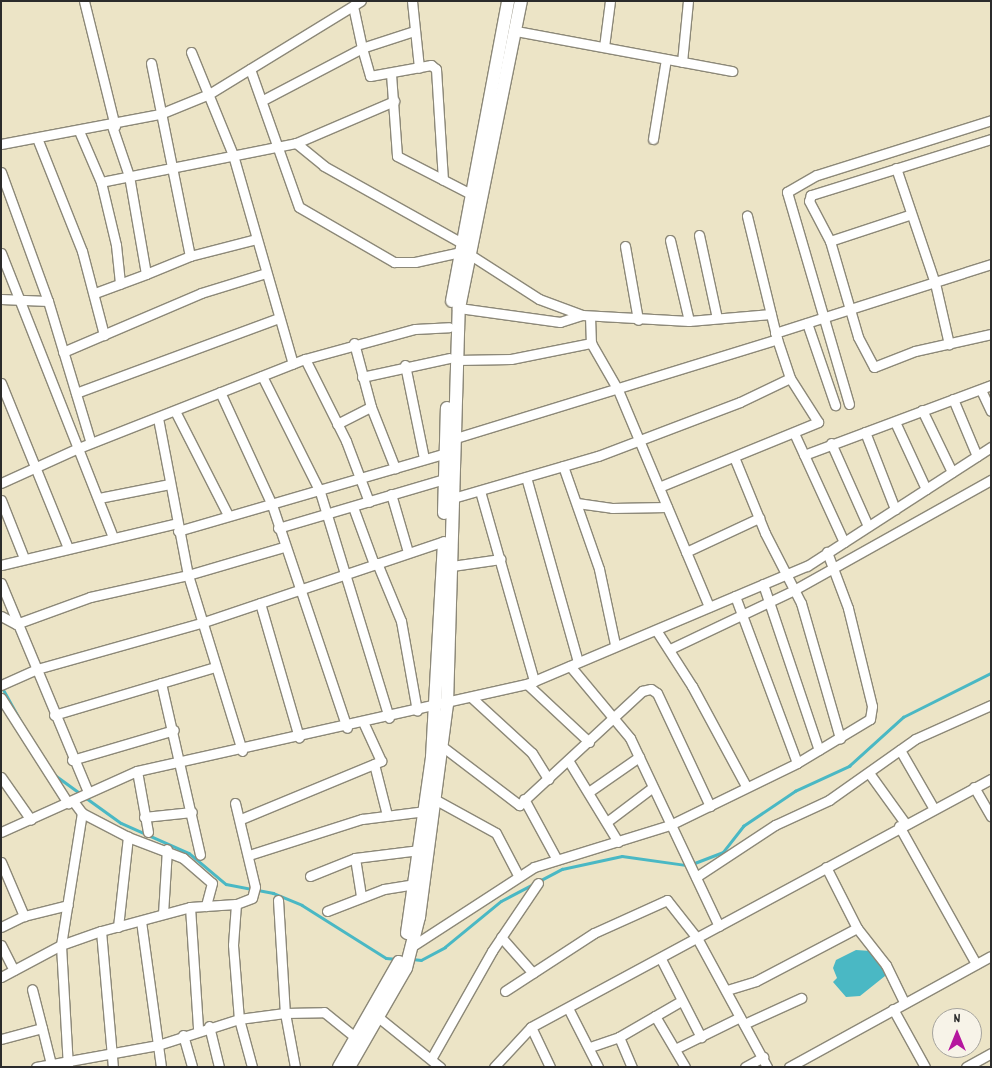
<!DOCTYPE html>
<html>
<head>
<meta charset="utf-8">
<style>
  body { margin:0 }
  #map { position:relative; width:992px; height:1068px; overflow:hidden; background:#ece4c6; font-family:Dekko,sans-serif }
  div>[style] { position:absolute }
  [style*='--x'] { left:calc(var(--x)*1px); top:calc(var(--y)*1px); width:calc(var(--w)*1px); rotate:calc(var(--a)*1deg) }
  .water>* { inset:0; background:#4ab8c4 }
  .stream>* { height:2.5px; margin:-1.25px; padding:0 1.25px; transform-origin:1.25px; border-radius:1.25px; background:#4ab8c4 }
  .roads { filter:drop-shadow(1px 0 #8c8878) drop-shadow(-1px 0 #8c8878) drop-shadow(0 1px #8c8878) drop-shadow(0 -1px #8c8878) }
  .minor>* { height:9px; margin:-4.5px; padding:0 4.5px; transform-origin:4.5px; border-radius:4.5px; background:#fff }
  .secondary>* { height:12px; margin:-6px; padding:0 6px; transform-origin:6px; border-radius:6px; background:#fff }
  span { translate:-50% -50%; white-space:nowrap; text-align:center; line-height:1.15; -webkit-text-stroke:4.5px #f7f3e8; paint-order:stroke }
  .frame { position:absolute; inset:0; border:2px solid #2b2b2b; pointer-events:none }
  .north { position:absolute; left:932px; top:1008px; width:50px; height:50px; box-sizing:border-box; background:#f7f3e8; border:1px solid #a5a39c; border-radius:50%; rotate:0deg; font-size:14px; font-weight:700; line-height:20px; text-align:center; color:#2b2b2b }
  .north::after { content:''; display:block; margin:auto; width:18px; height:22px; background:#b5179e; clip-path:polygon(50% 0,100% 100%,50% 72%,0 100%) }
</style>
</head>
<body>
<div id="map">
  <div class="water">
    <div style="clip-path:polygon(856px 950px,871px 951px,886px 968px,885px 976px,860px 996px,846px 997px,833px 982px,837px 978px,833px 968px,836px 960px)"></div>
  </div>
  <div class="stream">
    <div style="--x:2;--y:687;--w:39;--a:61"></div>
    <div style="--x:55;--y:775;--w:31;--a:36"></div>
    <div style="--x:85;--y:797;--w:44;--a:35.8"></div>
    <div style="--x:121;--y:823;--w:74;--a:23.8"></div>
    <div style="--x:189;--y:853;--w:48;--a:40"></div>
    <div style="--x:226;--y:884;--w:48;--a:10.8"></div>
    <div style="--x:273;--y:893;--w:31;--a:22"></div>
    <div style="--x:302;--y:905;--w:99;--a:32.2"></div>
    <div style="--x:386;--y:958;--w:11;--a:5"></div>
    <div style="--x:692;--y:864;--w:33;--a:-21"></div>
    <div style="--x:723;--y:852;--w:33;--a:-52"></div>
    <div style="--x:743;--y:826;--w:63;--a:-33.9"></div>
    <div style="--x:795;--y:791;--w:60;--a:-24.8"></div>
    <div style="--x:849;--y:766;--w:73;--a:-42.2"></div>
    <div style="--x:903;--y:717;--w:98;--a:-26.6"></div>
    <div style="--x:412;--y:959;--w:9;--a:6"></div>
    <div style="--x:421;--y:960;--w:27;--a:-28"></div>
    <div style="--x:445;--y:947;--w:72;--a:-39.4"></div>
    <div style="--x:501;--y:901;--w:69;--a:-27.7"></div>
    <div style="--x:562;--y:869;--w:61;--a:-12.2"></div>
    <div style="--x:622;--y:856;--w:65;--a:8"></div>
  </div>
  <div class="roads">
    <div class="minor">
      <div style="--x:84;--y:1;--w:129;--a:76.1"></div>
      <div style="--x:412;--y:1;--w:67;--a:84"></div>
      <div style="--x:414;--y:31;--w:55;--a:161.9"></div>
      <div style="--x:362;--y:48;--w:29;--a:74"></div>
      <div style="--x:370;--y:76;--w:62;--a:-10.2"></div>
      <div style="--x:431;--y:65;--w:6;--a:39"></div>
      <div style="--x:436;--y:69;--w:111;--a:86.4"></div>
      <div style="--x:516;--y:31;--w:220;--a:10.5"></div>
      <div style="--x:604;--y:47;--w:46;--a:-82.6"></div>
      <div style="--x:191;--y:52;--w:111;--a:67.8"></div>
      <div style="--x:233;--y:155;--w:217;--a:74"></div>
      <div style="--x:682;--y:62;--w:61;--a:-84.4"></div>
      <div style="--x:151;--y:63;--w:197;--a:78.6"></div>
      <div style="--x:250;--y:69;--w:146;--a:70.5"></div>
      <div style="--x:299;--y:207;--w:110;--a:30.1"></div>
      <div style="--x:394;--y:262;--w:21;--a:0"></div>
      <div style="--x:415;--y:262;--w:46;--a:-12.5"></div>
      <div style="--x:391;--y:74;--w:82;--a:85.8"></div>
      <div style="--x:397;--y:156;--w:83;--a:27.2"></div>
      <div style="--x:263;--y:100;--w:112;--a:-27.7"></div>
      <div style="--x:362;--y:48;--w:43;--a:-102.1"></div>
      <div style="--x:79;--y:131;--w:56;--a:66.7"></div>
      <div style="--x:101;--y:182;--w:65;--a:76.6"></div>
      <div style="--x:116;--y:245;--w:39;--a:84"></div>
      <div style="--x:37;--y:138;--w:122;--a:68.3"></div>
      <div style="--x:82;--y:251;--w:87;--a:75.3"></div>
      <div style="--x:653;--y:139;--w:81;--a:-80.8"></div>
      <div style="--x:991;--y:139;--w:189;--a:162.7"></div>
      <div style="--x:811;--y:195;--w:6;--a:108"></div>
      <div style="--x:809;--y:201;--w:45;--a:62.3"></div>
      <div style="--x:830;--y:241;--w:100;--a:73.7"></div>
      <div style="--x:858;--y:337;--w:34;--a:62"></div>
      <div style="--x:874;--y:367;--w:44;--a:-21.3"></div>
      <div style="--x:915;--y:351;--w:78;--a:-12.6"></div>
      <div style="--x:296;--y:143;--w:36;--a:39"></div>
      <div style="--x:324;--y:166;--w:158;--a:29.2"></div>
      <div style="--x:1;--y:144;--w:162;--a:-10.7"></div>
      <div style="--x:160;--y:114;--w:53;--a:-22.2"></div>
      <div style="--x:209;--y:94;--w:178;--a:-31.5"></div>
      <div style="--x:896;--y:168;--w:121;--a:71.3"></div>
      <div style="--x:935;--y:283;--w:63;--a:77.1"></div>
      <div style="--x:1;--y:172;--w:137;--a:70"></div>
      <div style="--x:48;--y:301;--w:148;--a:73.2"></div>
      <div style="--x:101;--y:182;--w:199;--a:-11.3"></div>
      <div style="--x:296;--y:143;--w:107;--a:-23.2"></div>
      <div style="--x:699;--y:235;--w:85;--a:77.8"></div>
      <div style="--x:670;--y:240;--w:83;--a:76.8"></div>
      <div style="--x:830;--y:241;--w:83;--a:-18.2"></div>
      <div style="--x:625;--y:246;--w:75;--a:80"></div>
      <div style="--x:1;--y:253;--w:306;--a:68.5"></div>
      <div style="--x:469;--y:254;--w:83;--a:32.7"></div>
      <div style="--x:539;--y:299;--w:46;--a:20.4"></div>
      <div style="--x:582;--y:315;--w:107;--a:3.2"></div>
      <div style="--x:689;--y:321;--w:82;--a:-4.9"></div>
      <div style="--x:146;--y:274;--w:48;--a:-22.2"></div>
      <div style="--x:190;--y:256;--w:68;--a:-14.4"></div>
      <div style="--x:95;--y:293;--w:54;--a:-20.4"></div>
      <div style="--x:146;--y:274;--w:99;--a:-99.8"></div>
      <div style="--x:129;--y:176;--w:53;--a:-108.8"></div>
      <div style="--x:1;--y:299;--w:47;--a:2.4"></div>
      <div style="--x:459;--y:308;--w:102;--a:7.9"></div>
      <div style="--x:560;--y:322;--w:23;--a:-18"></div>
      <div style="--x:590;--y:316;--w:27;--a:88"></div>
      <div style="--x:591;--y:343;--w:54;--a:60.1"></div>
      <div style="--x:618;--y:390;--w:235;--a:67.2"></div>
      <div style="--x:807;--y:323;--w:87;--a:71.1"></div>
      <div style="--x:775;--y:333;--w:227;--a:-17.7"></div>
      <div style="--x:354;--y:343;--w:66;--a:75.1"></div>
      <div style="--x:371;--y:407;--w:66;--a:68.5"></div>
      <div style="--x:63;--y:352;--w:150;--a:-23.1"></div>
      <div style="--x:201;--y:293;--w:68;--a:-17.1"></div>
      <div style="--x:305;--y:359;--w:92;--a:63.4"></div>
      <div style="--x:346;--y:441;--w:65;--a:69.3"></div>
      <div style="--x:457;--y:360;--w:54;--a:-1.1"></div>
      <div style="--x:511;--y:359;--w:82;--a:-11.3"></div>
      <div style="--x:405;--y:365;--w:95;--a:78.5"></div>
      <div style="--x:262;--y:376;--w:130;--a:63.4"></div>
      <div style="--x:320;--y:492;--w:236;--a:73"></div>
      <div style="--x:362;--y:377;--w:89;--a:-12.3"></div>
      <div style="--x:1;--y:383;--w:178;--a:67.9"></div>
      <div style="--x:981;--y:390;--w:23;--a:65"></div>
      <div style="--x:220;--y:392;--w:124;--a:65.3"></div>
      <div style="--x:272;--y:505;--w:235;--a:71.4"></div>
      <div style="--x:76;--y:393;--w:216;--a:-20.3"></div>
      <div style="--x:953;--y:399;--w:62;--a:67.2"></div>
      <div style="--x:849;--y:404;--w:221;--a:-106.3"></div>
      <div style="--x:787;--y:192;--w:34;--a:-30"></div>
      <div style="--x:817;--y:175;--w:182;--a:-17.5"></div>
      <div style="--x:922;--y:410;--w:69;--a:64.2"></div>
      <div style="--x:175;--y:411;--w:117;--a:63"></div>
      <div style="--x:158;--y:418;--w:160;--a:79.2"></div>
      <div style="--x:188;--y:575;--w:184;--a:72.9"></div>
      <div style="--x:895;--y:422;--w:74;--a:65.2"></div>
      <div style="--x:337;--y:424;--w:38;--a:-27"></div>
      <div style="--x:865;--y:432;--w:83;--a:68.7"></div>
      <div style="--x:794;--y:433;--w:120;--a:65.4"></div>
      <div style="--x:456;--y:438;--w:336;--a:-17.1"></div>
      <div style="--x:831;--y:443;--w:91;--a:66"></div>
      <div style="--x:804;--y:455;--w:200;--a:-20.5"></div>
      <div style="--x:734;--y:457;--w:82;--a:67.8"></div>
      <div style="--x:765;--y:533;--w:79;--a:62.8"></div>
      <div style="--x:801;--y:603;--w:141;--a:73.9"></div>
      <div style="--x:563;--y:466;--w:109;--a:70.7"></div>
      <div style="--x:599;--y:569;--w:77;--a:78"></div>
      <div style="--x:526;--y:477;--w:192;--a:74.3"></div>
      <div style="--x:1;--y:483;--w:82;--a:-24.4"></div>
      <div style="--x:76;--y:449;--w:246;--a:-21.5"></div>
      <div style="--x:305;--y:359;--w:114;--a:-15.3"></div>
      <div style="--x:415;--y:329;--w:34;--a:-3"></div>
      <div style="--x:659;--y:487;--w:172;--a:-22.2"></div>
      <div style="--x:818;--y:422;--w:52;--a:-122.5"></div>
      <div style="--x:790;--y:378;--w:41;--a:-108.4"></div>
      <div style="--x:777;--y:339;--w:127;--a:-103.7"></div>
      <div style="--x:480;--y:491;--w:198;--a:74.1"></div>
      <div style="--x:391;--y:494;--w:60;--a:73.7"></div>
      <div style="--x:99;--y:498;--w:72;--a:-11.2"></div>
      <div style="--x:453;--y:498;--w:151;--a:-16.2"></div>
      <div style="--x:598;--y:456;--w:152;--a:-20.8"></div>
      <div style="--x:740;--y:402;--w:55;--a:-25.6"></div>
      <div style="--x:1;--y:500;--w:62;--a:68.4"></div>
      <div style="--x:577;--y:503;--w:35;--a:8"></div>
      <div style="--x:612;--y:508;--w:55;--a:-1"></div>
      <div style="--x:353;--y:507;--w:61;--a:69.8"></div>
      <div style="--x:278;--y:528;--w:173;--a:-16.4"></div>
      <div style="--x:178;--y:531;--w:279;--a:-16.2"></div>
      <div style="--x:686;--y:552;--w:81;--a:-25"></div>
      <div style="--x:377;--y:563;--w:63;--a:67.5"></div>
      <div style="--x:401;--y:621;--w:91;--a:79.9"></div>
      <div style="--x:1;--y:565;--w:181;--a:-13.4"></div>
      <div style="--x:452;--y:566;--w:49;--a:-8.3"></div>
      <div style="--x:1;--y:583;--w:226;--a:67.4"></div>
      <div style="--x:763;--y:584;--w:175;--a:71.4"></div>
      <div style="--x:735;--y:596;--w:178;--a:69.6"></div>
      <div style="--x:260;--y:603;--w:140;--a:73.8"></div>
      <div style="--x:1;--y:616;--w:17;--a:28"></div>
      <div style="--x:16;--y:624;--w:79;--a:-20"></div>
      <div style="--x:90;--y:597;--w:100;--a:-12.7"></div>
      <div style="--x:188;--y:575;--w:100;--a:-16.3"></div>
      <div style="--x:656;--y:630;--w:67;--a:57.3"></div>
      <div style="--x:692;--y:686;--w:114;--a:61.6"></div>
      <div style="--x:670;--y:649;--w:137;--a:-25.4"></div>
      <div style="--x:794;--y:590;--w:226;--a:-29.2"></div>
      <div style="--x:570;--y:666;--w:94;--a:50.2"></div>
      <div style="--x:630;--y:738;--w:208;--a:64.7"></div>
      <div style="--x:161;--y:683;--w:176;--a:77.2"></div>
      <div style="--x:527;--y:684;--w:85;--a:43.1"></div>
      <div style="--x:1;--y:685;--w:39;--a:-24"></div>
      <div style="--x:37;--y:669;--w:170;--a:-15.7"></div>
      <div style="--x:201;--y:623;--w:256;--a:-18.6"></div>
      <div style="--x:1;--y:698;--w:125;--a:57.5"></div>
      <div style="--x:472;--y:698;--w:81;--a:42.5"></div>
      <div style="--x:532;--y:753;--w:31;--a:58"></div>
      <div style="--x:54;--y:715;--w:168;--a:-16.6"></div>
      <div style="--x:443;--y:747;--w:96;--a:37.3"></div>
      <div style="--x:519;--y:805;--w:168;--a:-42.8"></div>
      <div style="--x:642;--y:691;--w:9;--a:-13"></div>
      <div style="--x:651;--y:689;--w:7;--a:34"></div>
      <div style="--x:657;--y:693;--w:125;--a:64.9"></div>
      <div style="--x:900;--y:750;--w:68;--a:60"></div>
      <div style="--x:72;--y:760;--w:106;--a:-16.4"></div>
      <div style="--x:568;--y:760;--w:96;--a:58.6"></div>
      <div style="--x:374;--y:764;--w:53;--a:75.7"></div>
      <div style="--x:137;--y:771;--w:62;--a:79.8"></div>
      <div style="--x:869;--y:773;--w:62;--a:54.2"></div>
      <div style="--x:1;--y:777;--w:52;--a:55.1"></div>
      <div style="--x:974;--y:787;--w:34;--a:60"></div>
      <div style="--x:590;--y:791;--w:60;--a:-34.8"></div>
      <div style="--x:524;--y:799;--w:67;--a:61.5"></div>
      <div style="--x:436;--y:800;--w:68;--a:28.8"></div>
      <div style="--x:496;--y:833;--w:47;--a:62.4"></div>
      <div style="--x:235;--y:803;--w:86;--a:76.6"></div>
      <div style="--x:255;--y:887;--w:11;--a:105"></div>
      <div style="--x:252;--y:898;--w:17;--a:159"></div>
      <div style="--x:236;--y:904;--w:41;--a:94.2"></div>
      <div style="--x:233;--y:945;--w:74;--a:85.4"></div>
      <div style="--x:239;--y:1019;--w:50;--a:74.8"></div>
      <div style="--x:82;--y:813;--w:52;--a:27.6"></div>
      <div style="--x:128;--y:837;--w:59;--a:20.9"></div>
      <div style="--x:183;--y:858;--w:38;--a:41"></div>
      <div style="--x:212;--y:883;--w:24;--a:105"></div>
      <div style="--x:144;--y:817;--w:48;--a:-5.9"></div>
      <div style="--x:241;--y:819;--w:152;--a:-22.5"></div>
      <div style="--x:381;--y:761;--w:41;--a:-114.7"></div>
      <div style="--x:608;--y:821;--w:56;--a:-37.1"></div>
      <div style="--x:899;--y:826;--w:158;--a:60.8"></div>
      <div style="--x:1;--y:832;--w:149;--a:-24.2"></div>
      <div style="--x:137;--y:771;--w:400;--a:-12.6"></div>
      <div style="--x:527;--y:684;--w:304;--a:-22.9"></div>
      <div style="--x:807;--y:566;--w:219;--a:-32.9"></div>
      <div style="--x:249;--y:855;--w:119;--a:-17.7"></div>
      <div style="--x:362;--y:819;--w:64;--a:-7.1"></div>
      <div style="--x:355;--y:858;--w:39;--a:81"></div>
      <div style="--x:1;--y:862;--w:59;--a:66.9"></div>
      <div style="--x:826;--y:867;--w:68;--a:63.1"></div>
      <div style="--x:857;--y:928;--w:47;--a:51.9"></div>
      <div style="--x:886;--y:965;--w:41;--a:64.1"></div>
      <div style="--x:310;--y:876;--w:48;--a:-21.8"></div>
      <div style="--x:355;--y:858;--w:65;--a:-7"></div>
      <div style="--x:696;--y:877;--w:95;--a:-33.4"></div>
      <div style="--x:775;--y:825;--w:60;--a:-24.8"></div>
      <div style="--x:829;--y:800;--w:105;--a:-35.3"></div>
      <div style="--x:915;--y:739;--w:83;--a:-24.1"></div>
      <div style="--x:278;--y:900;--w:113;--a:86.5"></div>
      <div style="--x:285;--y:1013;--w:55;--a:79.5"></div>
      <div style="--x:190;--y:907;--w:122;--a:86.2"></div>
      <div style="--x:327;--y:911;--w:61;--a:-21.1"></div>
      <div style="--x:384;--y:889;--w:30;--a:-9"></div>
      <div style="--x:163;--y:914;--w:65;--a:-86.5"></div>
      <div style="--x:141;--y:921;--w:147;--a:82.2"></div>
      <div style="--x:1;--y:927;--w:25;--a:-26"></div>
      <div style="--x:24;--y:916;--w:45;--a:-14"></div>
      <div style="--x:118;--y:927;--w:91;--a:-83.7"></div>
      <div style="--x:101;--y:931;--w:137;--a:85"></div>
      <div style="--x:501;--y:937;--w:48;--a:48.4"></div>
      <div style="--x:1;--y:945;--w:28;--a:63"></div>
      <div style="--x:414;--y:945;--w:143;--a:-33"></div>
      <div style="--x:534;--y:867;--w:142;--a:-17.2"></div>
      <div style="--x:670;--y:825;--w:141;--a:-26"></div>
      <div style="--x:797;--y:763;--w:85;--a:-31.1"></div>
      <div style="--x:870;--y:719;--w:13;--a:-81"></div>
      <div style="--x:872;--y:706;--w:101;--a:-103.8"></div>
      <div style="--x:848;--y:608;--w:60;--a:-110.6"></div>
      <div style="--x:661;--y:959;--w:88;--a:62.9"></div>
      <div style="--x:1;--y:977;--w:68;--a:-28.1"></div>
      <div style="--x:61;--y:945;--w:42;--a:-19.3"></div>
      <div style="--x:101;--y:931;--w:92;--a:-15.1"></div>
      <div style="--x:190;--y:907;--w:46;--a:-3.7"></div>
      <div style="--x:727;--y:990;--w:30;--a:-17"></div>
      <div style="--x:756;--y:981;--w:114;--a:-27.7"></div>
      <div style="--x:505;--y:991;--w:106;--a:-33.1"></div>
      <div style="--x:594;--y:933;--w:80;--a:-24.3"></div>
      <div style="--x:667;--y:900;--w:48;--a:51.7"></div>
      <div style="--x:697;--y:938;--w:147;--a:61.5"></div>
      <div style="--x:568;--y:1008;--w:66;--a:63"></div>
      <div style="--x:893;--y:1009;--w:66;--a:61.1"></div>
      <div style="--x:655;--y:1016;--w:59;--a:59.5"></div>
      <div style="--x:378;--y:1017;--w:80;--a:38.9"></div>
      <div style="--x:744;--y:1024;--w:63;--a:-24.5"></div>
      <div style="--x:209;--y:1026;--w:42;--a:76.3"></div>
      <div style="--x:531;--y:1027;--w:44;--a:64.6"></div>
      <div style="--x:42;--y:1028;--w:34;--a:76"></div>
      <div style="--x:183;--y:1035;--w:33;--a:74"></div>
      <div style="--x:619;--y:1037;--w:33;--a:67"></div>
      <div style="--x:1;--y:1039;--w:42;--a:-15"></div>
      <div style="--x:42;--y:1028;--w:40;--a:-104.4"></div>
      <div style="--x:590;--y:1047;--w:31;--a:-19"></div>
      <div style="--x:619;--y:1037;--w:72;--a:-30.1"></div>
      <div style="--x:675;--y:1049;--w:72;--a:-26.2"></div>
      <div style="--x:431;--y:1059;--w:124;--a:-60.5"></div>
      <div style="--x:492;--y:951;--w:82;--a:-55.9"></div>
      <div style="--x:36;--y:1067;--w:124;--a:-10.2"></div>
      <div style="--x:158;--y:1045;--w:85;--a:-17.8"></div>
      <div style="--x:239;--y:1019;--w:46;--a:-7.4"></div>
      <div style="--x:285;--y:1013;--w:39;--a:-1"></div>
      <div style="--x:324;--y:1012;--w:41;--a:39.1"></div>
      <div style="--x:68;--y:1067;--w:122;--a:-93.3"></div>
      <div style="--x:61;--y:945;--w:134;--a:-81"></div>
      <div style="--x:82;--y:813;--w:15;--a:-127"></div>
      <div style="--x:494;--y:1067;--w:54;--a:-47.2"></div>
      <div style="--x:531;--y:1027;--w:523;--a:-28.33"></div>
      <div style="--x:745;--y:1067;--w:21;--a:-29"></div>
      <div style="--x:789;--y:1067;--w:230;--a:-28.8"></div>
      <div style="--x:966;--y:1067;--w:29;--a:-29"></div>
    </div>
    <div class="secondary">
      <div style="--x:452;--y:301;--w:305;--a:-79.4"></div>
      <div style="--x:444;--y:513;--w:105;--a:-88.4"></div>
      <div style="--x:407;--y:933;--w:178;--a:-81.9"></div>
      <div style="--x:432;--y:757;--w:214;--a:-86.8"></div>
      <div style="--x:339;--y:1067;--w:121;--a:-60.3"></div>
      <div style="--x:349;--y:1067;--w:114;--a:-60.1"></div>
      <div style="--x:406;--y:968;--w:53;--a:-75.7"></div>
      <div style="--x:419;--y:917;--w:215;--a:-82.5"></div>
      <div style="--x:447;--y:704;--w:396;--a:-88.3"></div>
      <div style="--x:459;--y:308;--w:313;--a:-78.6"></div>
    </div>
  </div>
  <div class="frame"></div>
  <div class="north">N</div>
</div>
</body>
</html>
